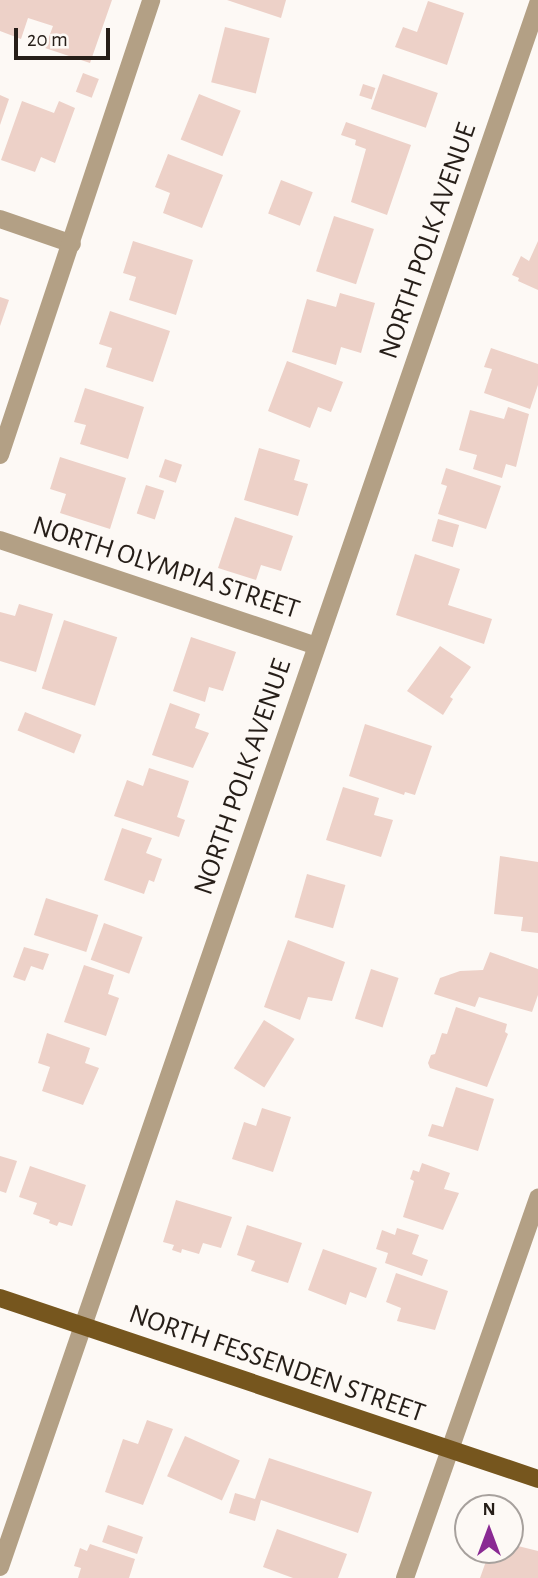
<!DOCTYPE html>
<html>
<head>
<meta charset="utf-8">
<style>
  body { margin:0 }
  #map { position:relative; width:538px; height:1578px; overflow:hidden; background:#fdf9f5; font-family:"Alegreya Sans",sans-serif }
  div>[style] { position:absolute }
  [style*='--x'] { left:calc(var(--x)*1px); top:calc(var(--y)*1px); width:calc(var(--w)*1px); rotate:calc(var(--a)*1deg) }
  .building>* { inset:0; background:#edd1c8; transform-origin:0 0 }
  .minor>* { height:18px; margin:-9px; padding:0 9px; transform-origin:9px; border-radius:9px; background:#b3a085 }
  .major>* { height:18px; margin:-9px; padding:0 9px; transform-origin:9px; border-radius:9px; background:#76561e }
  span { translate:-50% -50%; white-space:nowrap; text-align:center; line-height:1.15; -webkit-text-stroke:6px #fdf9f5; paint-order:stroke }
  .street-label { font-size:28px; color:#261e18 }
  .north { position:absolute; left:454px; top:1494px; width:70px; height:70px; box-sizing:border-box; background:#fdf9f5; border:2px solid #a7a19d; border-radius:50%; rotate:0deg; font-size:19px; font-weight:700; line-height:28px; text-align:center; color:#261e18 }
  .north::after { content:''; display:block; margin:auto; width:24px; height:32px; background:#8a2a93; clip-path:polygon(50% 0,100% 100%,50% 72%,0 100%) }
  .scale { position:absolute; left:14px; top:28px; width:96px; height:32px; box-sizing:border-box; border:4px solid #261e18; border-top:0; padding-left:9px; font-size:21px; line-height:24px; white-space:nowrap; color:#261e18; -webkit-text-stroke:5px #fdf9f5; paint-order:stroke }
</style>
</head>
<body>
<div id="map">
  <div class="building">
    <div style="clip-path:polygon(0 0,112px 0,90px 63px,45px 48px,53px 26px,28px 18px,21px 39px,0 31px)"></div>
    <div style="clip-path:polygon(227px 0,286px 0,281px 18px)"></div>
    <div style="clip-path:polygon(428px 1px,464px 13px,447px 65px,395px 47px,403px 27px,417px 32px)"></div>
    <div style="left:225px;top:27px;width:46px;height:57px;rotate:14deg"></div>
    <div style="left:83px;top:73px;width:17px;height:20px;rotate:21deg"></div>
    <div style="left:383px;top:74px;width:58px;height:37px;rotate:19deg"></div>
    <div style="left:363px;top:84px;width:13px;height:12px;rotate:18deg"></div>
    <div style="left:199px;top:94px;width:45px;height:49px;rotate:22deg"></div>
    <div style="clip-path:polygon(0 95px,9px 99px,0 125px)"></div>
    <div style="clip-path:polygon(22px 101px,54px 113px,59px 101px,75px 108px,55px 163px,41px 157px,35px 172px,1px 160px)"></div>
    <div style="clip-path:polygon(346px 122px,411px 145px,387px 215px,351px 202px,366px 149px,355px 145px,356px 140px,341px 135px)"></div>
    <div style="clip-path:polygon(168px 154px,223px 175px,202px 228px,163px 213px,170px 193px,155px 187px)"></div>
    <div style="left:281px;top:180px;width:34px;height:36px;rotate:21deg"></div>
    <div style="left:334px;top:216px;width:42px;height:58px;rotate:18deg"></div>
    <div style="clip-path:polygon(133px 241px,193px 260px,176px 315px,129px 300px,136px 277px,123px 273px)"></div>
    <div style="clip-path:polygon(538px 241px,538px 290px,518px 281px,519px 278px,512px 275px,521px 256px,529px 261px)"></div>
    <div style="clip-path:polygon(340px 293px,375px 303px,361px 353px,341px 347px,336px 365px,292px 352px,307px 299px,336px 307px)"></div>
    <div style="clip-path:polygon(0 297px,9px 300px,0 326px)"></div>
    <div style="clip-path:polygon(110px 311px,170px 331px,153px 382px,106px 367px,112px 348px,99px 344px)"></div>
    <div style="clip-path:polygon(491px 348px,538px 364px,538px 385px,530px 409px,484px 393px,492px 369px,484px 367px)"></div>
    <div style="clip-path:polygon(287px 361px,343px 382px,331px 412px,318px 407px,310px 428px,268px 411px)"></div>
    <div style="clip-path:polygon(85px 388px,144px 407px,128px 459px,80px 444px,86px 425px,74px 422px)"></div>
    <div style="clip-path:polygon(508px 407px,529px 414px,516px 467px,506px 464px,502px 478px,473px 469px,477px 455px,459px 450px,470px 410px,504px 419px)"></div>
    <div style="clip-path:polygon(259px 448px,300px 460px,294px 480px,308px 484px,298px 516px,244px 500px)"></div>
    <div style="clip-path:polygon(60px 457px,126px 478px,110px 529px,60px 513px,66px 494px,50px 489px)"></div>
    <div style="left:165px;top:459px;width:18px;height:19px;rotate:19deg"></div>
    <div style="clip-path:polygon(446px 468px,501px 486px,486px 529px,438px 514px,447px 486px,441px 484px)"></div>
    <div style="left:146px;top:485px;width:19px;height:30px;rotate:18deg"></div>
    <div style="clip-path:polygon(235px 517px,293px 536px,281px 571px,261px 565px,256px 580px,218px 568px)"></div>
    <div style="left:438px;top:519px;width:22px;height:23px;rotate:16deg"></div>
    <div style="clip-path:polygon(415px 554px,460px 569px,448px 605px,492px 619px,484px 644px,396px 615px)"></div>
    <div style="clip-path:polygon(19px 604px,53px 614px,36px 672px,0 661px,0 612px,15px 616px)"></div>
    <div style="left:64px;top:620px;width:56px;height:72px;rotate:18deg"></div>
    <div style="clip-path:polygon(191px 637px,236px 652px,223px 691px,209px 687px,205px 702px,173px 691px)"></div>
    <div style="clip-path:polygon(440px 646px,471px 667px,450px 697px,453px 699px,443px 715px,407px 691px)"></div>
    <div style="clip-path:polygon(170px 703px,200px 714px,195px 728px,209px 733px,193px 768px,152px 755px)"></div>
    <div style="left:25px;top:712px;width:61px;height:20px;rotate:22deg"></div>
    <div style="clip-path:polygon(365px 724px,432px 746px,415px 795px,405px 792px,404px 795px,349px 776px)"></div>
    <div style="clip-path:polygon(149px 768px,189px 781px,177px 817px,185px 820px,179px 837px,114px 816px,127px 780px,143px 786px)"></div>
    <div style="clip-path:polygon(343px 787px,379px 798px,374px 815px,393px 820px,381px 857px,326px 840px)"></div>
    <div style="clip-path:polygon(122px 828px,152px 838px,146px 853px,162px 859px,154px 882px,149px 880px,144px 894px,104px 880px)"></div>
    <div style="clip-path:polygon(500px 856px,538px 862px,538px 933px,521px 931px,523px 917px,494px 914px)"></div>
    <div style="left:307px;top:874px;width:40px;height:45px;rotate:16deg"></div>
    <div style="left:46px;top:898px;width:55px;height:39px;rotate:18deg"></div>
    <div style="left:104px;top:923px;width:41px;height:39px;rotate:20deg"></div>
    <div style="clip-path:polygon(288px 940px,345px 962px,332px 1001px,308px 997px,300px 1020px,264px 1007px)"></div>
    <div style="clip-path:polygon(24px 947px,49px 954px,43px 970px,31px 966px,25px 981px,13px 977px)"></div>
    <div style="clip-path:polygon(490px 952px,538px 969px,538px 995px,532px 1012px,479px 997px,475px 1007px,434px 994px,440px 978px,460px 971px,483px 970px)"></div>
    <div style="clip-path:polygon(84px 965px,114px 975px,108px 994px,119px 998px,106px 1036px,64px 1022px)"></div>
    <div style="left:371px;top:969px;width:29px;height:52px;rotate:18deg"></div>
    <div style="clip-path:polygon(456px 1007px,507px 1024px,505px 1032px,508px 1034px,487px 1087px,430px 1068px,428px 1063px,431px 1055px,435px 1054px,442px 1033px,447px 1034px)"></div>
    <div style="left:264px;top:1020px;width:36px;height:57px;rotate:32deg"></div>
    <div style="clip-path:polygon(47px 1033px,90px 1048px,85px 1063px,99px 1068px,83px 1105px,42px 1091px,50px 1067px,38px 1063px)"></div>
    <div style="clip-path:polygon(456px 1087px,494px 1099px,478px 1151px,428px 1136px,432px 1124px,443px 1127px)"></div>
    <div style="clip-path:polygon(262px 1108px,291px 1117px,273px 1172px,232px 1159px,244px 1122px,256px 1126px)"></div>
    <div style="clip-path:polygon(0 1156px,17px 1161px,6px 1193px,0 1191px)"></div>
    <div style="clip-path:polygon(422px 1163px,450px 1173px,444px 1189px,459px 1193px,443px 1230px,403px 1217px,414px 1181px,410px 1179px,413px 1170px,419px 1172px)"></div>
    <div style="clip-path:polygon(30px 1166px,86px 1185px,72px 1226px,59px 1222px,57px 1226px,49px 1223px,50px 1220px,33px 1214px,37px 1203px,19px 1197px)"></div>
    <div style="clip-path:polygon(176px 1200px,232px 1217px,221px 1248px,203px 1243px,199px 1254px,182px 1249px,181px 1253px,172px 1250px,174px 1245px,163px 1242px)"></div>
    <div style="clip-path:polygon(247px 1225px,302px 1243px,288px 1283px,251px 1271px,255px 1261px,237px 1255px)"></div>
    <div style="clip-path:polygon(397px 1228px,419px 1235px,412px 1254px,428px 1260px,422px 1276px,385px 1263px,388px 1253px,376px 1249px,382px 1230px,395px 1235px)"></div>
    <div style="clip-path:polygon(323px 1249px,377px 1268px,366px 1298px,350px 1292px,346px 1305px,308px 1290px)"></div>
    <div style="clip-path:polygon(396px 1273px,448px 1291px,435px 1330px,397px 1321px,401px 1308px,386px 1302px)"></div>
    <div style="clip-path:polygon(147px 1420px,173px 1429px,143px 1505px,105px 1492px,123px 1439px,138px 1444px)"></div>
    <div style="left:185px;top:1436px;width:60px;height:44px;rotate:24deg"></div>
    <div style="clip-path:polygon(269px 1458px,372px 1492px,358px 1533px,261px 1500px,255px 1521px,229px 1513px,235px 1493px,255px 1499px)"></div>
    <div style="left:108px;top:1525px;width:37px;height:18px;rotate:19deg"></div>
    <div style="clip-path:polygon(277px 1529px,347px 1554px,338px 1578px,293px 1578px,263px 1567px)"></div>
    <div style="clip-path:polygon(90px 1544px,135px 1559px,129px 1578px,78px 1578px,81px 1568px,74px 1566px,80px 1548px,87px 1551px)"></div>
    <div style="clip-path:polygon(510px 1544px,538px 1551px,538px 1578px,480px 1578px,490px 1550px,510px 1550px)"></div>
  </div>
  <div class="minor">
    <div style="--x:0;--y:219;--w:76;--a:19.1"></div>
    <div style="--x:0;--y:455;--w:479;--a:-71.6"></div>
    <div style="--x:0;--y:540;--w:333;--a:18.5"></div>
    <div style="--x:0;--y:1567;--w:1653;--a:-71.01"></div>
    <div style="--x:405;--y:1578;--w:403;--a:-70.7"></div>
  </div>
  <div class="major">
    <div style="--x:0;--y:1298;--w:568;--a:18.59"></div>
  </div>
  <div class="street-label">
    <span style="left:428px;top:241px;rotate:-71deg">NORTH POLK AVENUE</span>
    <span style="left:166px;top:568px;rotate:18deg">NORTH OLYMPIA STREET</span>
    <span style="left:243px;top:777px;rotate:-71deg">NORTH POLK AVENUE</span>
    <span style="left:277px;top:1364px;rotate:19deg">NORTH FESSENDEN STREET</span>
  </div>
  <div class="north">N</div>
  <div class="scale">20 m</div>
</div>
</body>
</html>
